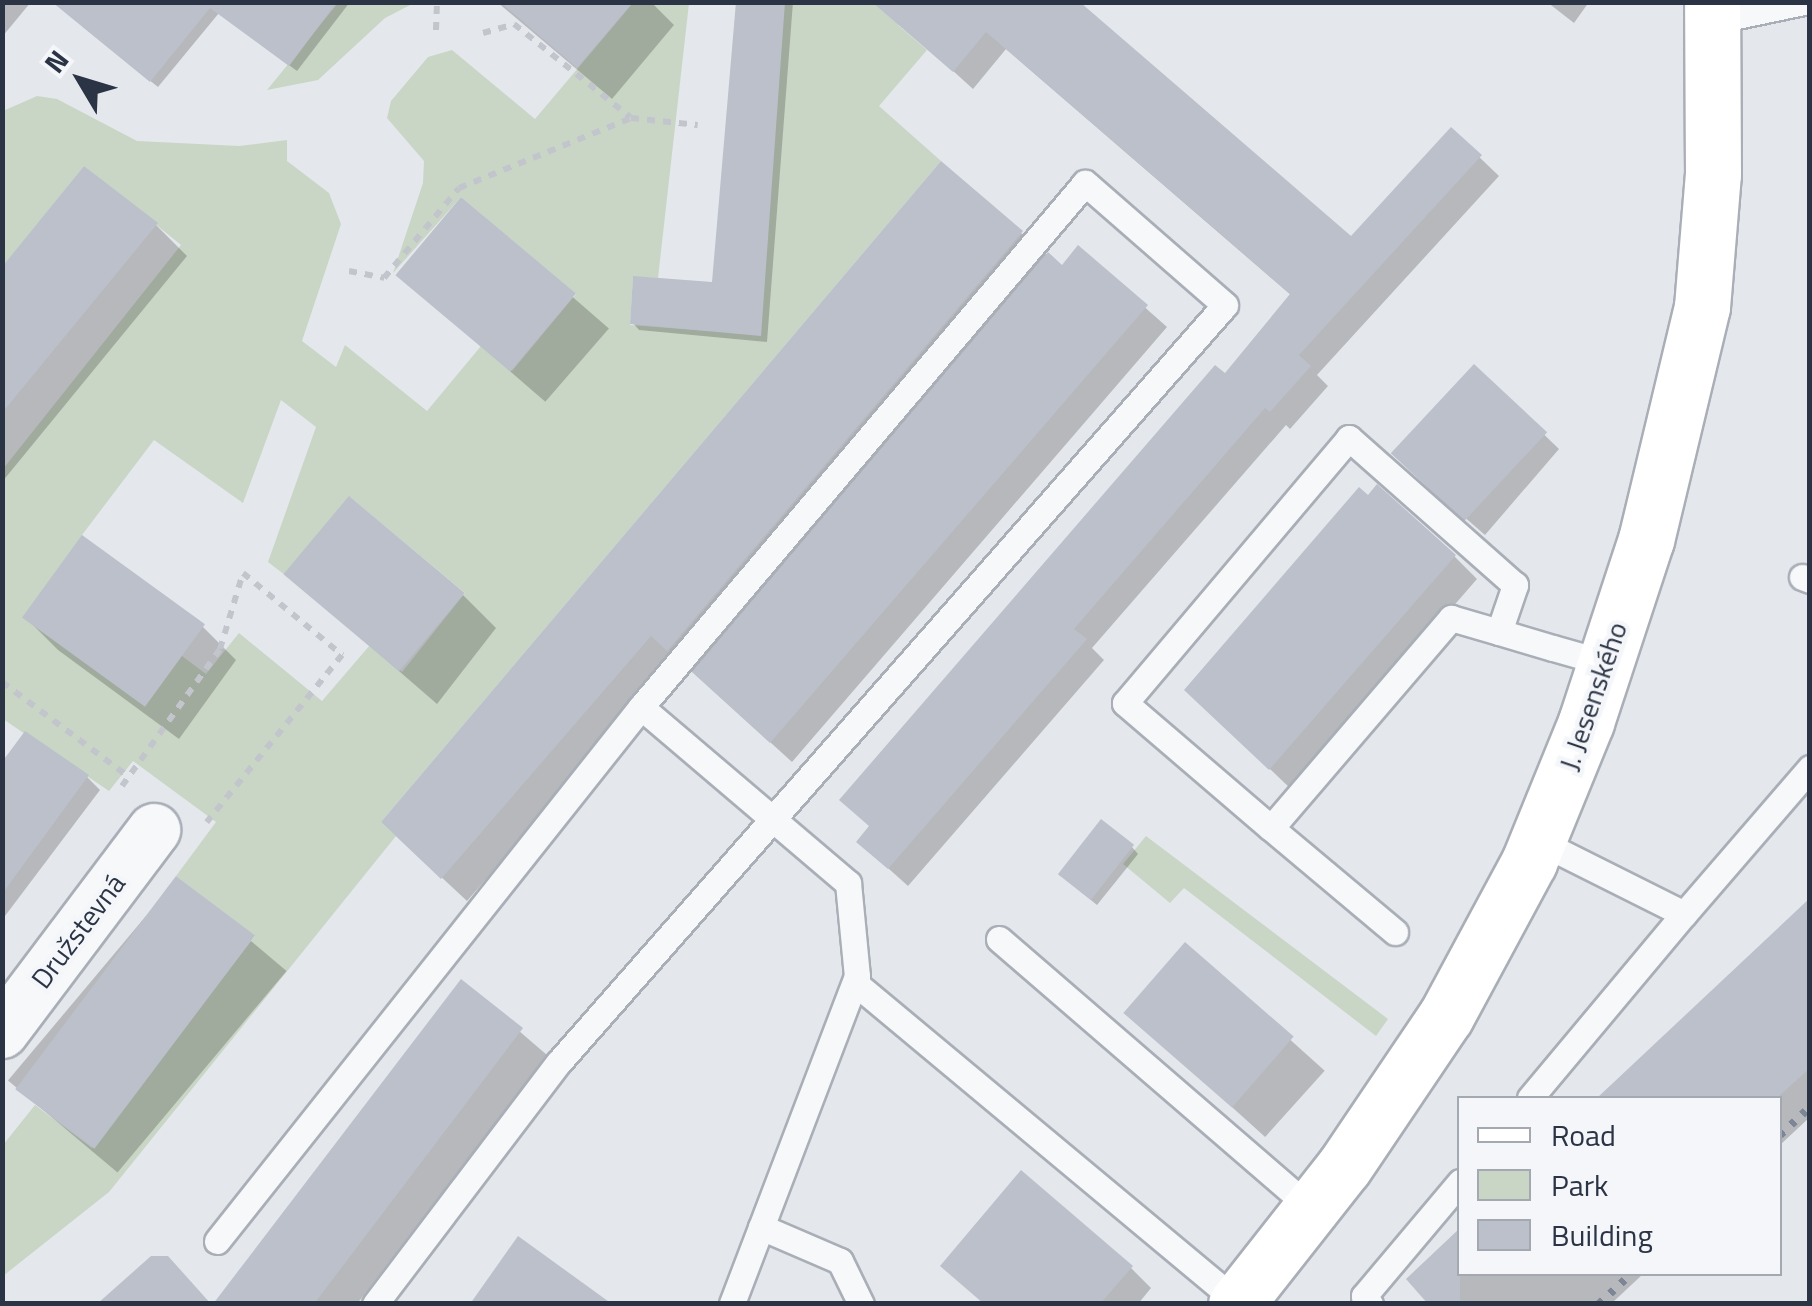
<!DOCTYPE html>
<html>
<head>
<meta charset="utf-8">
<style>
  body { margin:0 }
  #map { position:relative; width:1812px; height:1306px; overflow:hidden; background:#e4e7ec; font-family:"Titillium Web",sans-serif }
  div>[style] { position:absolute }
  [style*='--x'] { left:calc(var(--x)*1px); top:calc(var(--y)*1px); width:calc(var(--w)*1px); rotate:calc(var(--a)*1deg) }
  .green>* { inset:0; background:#c9d6c5 }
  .shadow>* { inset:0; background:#0003; transform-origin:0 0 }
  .building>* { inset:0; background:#bbc0ca; transform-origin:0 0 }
  .path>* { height:6px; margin-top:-3px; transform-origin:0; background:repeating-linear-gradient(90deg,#c2c5cb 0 8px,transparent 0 16px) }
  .roads { filter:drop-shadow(2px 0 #a9aeb7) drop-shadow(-2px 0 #a9aeb7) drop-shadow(0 2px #a9aeb7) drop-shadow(0 -2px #a9aeb7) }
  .lane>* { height:25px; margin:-12.5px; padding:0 12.5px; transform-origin:12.5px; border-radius:12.5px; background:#f7f8fa }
  .street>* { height:52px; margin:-26px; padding:0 26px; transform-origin:26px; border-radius:26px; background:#f7f8fa }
  .secondary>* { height:55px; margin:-27.5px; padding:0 27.5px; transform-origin:27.5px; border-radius:27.5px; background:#fff }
  .rail>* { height:8px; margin-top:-4px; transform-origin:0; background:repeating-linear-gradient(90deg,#7d8696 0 5px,transparent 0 15px) }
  span { translate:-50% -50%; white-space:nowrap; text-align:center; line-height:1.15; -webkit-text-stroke:9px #f4f6f9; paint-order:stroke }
  .street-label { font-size:28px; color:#2b3445 }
  .frame { position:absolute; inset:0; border:5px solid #2b3445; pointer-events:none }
  .legend { position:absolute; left:1457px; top:1096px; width:325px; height:180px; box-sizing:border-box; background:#f4f6f9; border:2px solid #a4a8b1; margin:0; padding:12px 18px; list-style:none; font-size:30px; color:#2b3445 }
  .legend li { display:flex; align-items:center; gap:20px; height:50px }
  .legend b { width:50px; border:2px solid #a4a8b1 }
  .north { position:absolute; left:30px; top:30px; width:100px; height:100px; -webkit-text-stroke:8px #f4f6f9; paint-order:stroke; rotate:308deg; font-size:28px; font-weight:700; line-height:40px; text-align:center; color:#2b3445 }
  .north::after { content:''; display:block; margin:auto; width:35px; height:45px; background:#2b3445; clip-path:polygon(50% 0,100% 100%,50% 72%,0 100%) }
</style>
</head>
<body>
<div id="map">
  <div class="green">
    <div style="clip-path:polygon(338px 3px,414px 3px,385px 18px,318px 80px,267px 90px)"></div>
    <div style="clip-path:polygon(evenodd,633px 3px,689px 3px,658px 278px,633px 277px,630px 325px,709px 331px,785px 3px,916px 3px,898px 25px,927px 50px,879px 106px,941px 161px,381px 822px,396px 836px,109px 1192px,3px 1276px,3px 1145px,35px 1105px,92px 1148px,255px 936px,176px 876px,216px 822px,133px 761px,109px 791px,3px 719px,3px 469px,181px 245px,84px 166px,3px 267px,3px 111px,37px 96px,57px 99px,137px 141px,239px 146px,287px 140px,287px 161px,329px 193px,341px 224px,302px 341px,336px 367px,345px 345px,427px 411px,481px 346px,512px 371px,576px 294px,461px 197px,393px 273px,423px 183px,424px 161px,387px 118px,391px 101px,428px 57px,452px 50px,535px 119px,633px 3px,281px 400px,316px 427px,268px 562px,285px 575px,350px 497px,465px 593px,402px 672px,370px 645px,322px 701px,239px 633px,206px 674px,182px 656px,82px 535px,154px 440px,243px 503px,281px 400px)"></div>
    <div style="clip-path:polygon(1146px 836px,1388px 1019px,1376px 1036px,1184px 888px,1170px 903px,1123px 864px)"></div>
  </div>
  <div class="shadow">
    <div style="clip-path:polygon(2px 2px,31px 2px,2px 37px)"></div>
    <div style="clip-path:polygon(91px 2px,350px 2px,297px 71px,219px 13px,158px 87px,83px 27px)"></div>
    <div style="clip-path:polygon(497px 2px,651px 2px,674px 25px,612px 99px)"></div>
    <div style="clip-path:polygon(738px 2px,793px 2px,767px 342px,639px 330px,633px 323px,714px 285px)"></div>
    <div style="clip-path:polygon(919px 2px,1075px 2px,1351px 240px,1451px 130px,1499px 176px,1317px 375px,1328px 386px,1290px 429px,1286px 425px,1092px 648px,1104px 660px,908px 886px,879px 860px,1225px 377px,1292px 296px,1006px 49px,973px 89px,908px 30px)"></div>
    <div style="clip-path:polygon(1547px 2px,1589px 2px,1574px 23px)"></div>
    <div style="left:461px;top:200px;width:196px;height:97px;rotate:41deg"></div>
    <div style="clip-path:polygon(156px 225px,187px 256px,2px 482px,2px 271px)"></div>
    <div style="clip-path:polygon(1021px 233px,1062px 268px,1079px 249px,1167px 327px,792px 762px,677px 658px,467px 901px,408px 846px)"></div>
    <div style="clip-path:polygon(1474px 367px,1559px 449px,1485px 535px,1414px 473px)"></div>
    <div style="clip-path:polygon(1454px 556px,1477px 579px,1293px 791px,1210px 712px)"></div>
    <div style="clip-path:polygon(288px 575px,463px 595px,496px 628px,437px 704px)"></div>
    <div style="clip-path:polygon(25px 617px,203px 627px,236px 660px,179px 739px,58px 650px)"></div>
    <div style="clip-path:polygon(2px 766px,87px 777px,100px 790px,2px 920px)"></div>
    <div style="clip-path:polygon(1132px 847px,1138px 854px,1097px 905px,1066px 880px)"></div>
    <div style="left:177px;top:879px;width:143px;height:263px;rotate:40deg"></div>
    <div style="clip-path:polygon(1810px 902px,1810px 1117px,1780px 1145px,1780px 1098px,1601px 1098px)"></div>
    <div style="left:1185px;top:945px;width:188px;height:89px;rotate:42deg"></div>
    <div style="clip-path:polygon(462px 982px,547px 1055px,357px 1304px,217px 1304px)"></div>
    <div style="clip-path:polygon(1131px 1268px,1151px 1288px,1138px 1304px,984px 1304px)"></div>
    <div style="clip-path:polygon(1460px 1274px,1643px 1274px,1611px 1304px,1432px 1304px)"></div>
  </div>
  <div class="building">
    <div style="clip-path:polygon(52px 2px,337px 2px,289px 66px,210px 8px,150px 82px)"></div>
    <div style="clip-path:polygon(500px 2px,633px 2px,577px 68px)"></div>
    <div style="clip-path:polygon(736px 2px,785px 2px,761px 336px,630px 324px,633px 276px,712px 282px)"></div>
    <div style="clip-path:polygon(872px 2px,1081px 3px,1351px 236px,1451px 127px,1482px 155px,1299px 355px,1311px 366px,1270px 412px,1265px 408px,1074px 629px,1087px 639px,888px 869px,856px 842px,869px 826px,839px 800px,1215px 365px,1225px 373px,1290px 294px,986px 32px,953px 72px)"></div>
    <div style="clip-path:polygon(941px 161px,1023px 231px,667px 651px,651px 636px,441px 879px,381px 822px)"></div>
    <div style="clip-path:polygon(84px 166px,158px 223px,2px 413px,2px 267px)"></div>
    <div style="left:461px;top:197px;width:150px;height:102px;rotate:40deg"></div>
    <div style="clip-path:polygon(1078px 245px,1148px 305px,770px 743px,692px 672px,1048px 252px,1062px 265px)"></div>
    <div style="left:1474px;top:364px;width:100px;height:122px;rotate:43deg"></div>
    <div style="clip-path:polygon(1377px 484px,1456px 555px,1269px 770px,1184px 690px,1359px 487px,1368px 495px)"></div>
    <div style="left:349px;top:496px;width:151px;height:102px;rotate:40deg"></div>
    <div style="left:82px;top:535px;width:152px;height:102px;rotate:36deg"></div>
    <div style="clip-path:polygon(25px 731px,89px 775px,2px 894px,2px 762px)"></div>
    <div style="left:1101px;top:819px;width:42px;height:70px;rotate:38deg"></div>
    <div style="left:176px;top:876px;width:99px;height:267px;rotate:37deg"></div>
    <div style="clip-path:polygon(1810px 898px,1810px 1068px,1777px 1098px,1597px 1098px)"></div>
    <div style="left:1185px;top:942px;width:144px;height:94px;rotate:41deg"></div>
    <div style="clip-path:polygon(461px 979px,523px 1028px,314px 1304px,213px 1304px)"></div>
    <div style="clip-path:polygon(1021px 1170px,1133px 1266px,1100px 1304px,984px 1304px,940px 1266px)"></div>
    <div style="clip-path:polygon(1460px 1228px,1460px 1304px,1428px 1304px,1406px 1279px)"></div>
    <div style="clip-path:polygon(518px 1236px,612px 1304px,470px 1304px)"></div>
    <div style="clip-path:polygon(151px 1256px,168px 1256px,211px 1304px,97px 1304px)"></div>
  </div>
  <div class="path">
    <div style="--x:436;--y:30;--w:28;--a:-88"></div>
    <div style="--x:483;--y:33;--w:32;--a:-16"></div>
    <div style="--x:514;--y:24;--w:149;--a:38.7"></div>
    <div style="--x:349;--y:271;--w:36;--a:11"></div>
    <div style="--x:384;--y:278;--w:117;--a:-50.2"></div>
    <div style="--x:459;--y:188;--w:186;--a:-22.1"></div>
    <div style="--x:631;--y:118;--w:67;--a:6"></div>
    <div style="--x:2;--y:682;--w:159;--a:36.8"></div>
    <div style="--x:122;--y:786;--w:168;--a:-54.4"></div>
    <div style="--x:220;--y:649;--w:79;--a:-73.2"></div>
    <div style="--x:243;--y:573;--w:129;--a:39.6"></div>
    <div style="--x:342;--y:655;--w:215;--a:129"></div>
  </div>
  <div class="roads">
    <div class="lane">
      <div style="--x:1713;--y:21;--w:92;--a:-11.9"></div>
      <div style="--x:1802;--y:577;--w:9;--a:21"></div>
      <div style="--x:1499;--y:632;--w:50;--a:-71.2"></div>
      <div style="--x:1515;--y:585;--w:222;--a:-138.5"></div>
      <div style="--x:1349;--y:438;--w:347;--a:130.2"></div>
      <div style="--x:1125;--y:703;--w:192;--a:40.6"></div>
      <div style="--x:1271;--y:828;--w:277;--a:-49.4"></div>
      <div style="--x:1451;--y:618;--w:50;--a:16.3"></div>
      <div style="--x:1499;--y:632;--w:56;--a:16.5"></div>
      <div style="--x:1553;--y:648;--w:55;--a:15.8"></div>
      <div style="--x:1271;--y:828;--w:162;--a:40"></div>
      <div style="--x:1684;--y:914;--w:193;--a:-49.2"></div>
      <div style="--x:999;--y:939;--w:413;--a:40.8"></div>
      <div style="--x:855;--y:983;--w:498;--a:39.8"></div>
      <div style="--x:1530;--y:1098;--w:240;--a:-50.1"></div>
      <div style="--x:1684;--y:914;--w:163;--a:-153.4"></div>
      <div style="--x:761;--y:1227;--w:86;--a:23.3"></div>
      <div style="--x:840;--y:1261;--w:48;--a:64"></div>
      <div style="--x:217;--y:1241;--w:682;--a:-51.55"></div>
      <div style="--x:641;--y:707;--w:272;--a:40.4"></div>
      <div style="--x:848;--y:883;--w:93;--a:84.5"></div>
      <div style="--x:857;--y:976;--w:351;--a:110.9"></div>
      <div style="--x:375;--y:1304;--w:304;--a:-52.8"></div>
      <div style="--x:559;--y:1062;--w:1008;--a:-48.66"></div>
      <div style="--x:1225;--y:305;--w:186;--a:-138.9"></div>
      <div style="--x:1085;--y:183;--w:687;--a:130.28"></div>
      <div style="--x:1370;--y:1304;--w:10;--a:-127"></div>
      <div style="--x:1364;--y:1296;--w:149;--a:-49.9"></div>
    </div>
    <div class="street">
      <div style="--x:2;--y:1032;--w:253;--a:-53"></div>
    </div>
    <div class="secondary">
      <div style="--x:1236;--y:1304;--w:174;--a:-51.8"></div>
      <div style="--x:1344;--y:1167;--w:182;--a:-56"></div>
      <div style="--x:1446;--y:1016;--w:175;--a:-61.7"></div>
      <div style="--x:1529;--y:862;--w:151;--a:-67.8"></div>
      <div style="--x:1586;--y:722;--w:192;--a:-71.8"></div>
      <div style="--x:1646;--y:540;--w:240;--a:-76.5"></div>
      <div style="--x:1702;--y:307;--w:133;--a:-85.3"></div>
      <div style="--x:1713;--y:174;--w:172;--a:-90.3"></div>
    </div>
  </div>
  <div class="rail">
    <div style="--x:1780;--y:1135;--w:41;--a:-43"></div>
    <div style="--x:1599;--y:1304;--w:44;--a:-43.2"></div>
  </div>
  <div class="street-label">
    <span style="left:1593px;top:696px;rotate:-71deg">J. Jesenského</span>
    <span style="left:78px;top:931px;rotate:-53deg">Družstevná</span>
  </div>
  <div class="frame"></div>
  <ul class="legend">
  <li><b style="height:12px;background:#fff"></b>Road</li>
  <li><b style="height:28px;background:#c9d6c5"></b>Park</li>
  <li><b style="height:28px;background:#bbc0ca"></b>Building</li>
  </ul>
  <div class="north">N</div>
</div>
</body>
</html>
